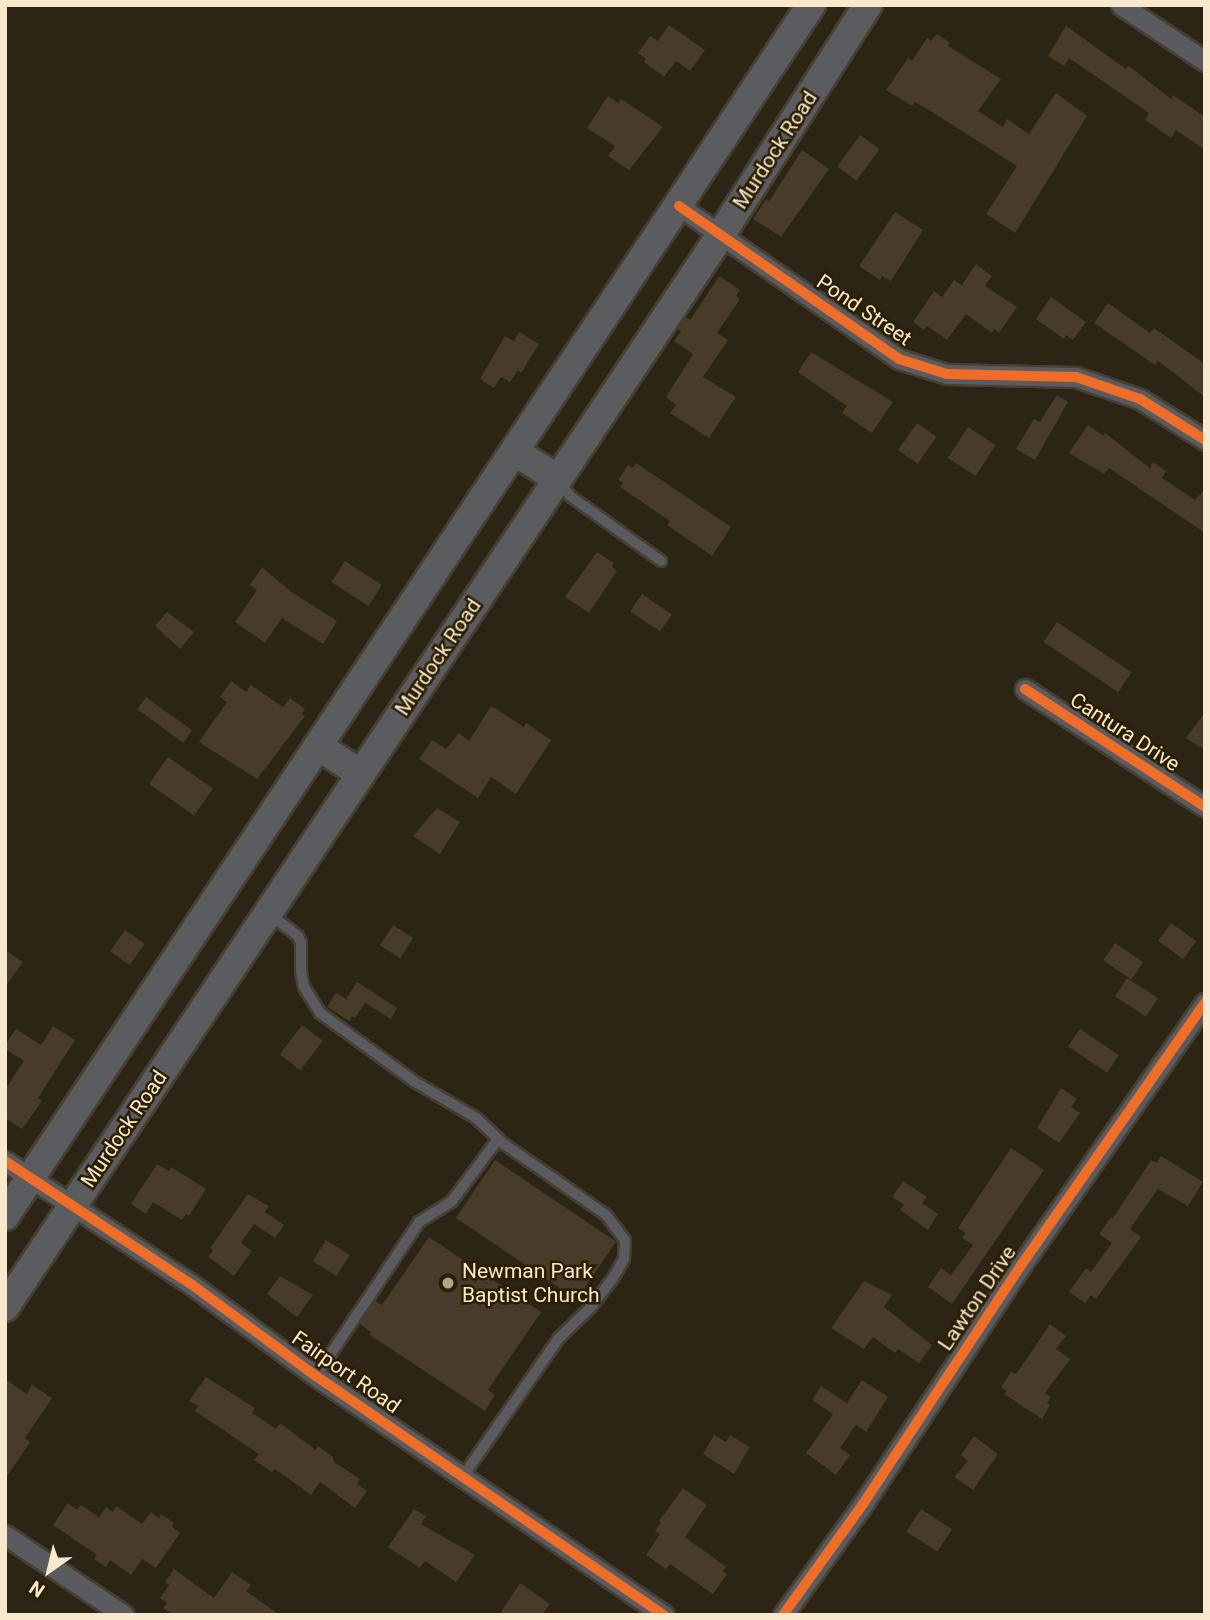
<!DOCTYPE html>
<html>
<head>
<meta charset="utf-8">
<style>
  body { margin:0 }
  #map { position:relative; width:1210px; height:1620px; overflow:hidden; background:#2c2415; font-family:Roboto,sans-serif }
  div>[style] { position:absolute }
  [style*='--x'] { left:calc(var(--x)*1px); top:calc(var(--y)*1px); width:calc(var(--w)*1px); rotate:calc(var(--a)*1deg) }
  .building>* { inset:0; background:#473b2a; transform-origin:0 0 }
  .roads { filter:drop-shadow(2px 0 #473f30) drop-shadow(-2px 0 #473f30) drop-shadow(0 2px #473f30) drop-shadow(0 -2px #473f30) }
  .lane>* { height:10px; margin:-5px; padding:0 5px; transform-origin:5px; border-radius:5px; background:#595b60 }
  .street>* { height:19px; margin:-9.5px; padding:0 9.5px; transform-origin:9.5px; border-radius:9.5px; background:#595b60 }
  .secondary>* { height:28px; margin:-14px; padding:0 14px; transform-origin:14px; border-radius:14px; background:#5b5c60 }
  .cycleway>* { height:10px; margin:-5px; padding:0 5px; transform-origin:5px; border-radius:5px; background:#ee6e29 }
  .dots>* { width:19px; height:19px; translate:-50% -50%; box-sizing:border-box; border:4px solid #2c1e02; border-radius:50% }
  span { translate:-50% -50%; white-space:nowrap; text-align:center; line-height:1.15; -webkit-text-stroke:5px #2c1e02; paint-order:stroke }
  .street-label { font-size:21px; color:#f8e9cd }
  .poi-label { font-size:21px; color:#f8e9cd }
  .left { translate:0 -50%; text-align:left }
  .frame { position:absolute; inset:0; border:7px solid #f8e9cd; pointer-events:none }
  .north { position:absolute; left:14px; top:1536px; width:70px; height:70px; -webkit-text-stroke:5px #2c1e02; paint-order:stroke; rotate:214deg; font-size:19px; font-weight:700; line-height:28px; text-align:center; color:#f8e9cd }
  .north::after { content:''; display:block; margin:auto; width:24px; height:32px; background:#f8e9cd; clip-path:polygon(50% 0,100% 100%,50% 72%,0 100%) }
</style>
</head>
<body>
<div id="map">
  <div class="building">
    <div style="clip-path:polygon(669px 25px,705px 50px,690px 71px,676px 61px,664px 77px,644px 62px,646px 59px,638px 53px,650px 36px,658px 41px)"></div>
    <div style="clip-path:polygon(1066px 26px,1126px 69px,1129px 66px,1171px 99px,1173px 95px,1205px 117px,1205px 150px,1176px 130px,1171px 138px,1145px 120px,1149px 113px,1069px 58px,1064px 66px,1048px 56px)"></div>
    <div style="clip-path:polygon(937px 34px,950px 43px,948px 46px,1001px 79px,978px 111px,1003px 127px,1007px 119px,1029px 134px,1056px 93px,1087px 116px,1015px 233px,986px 214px,1017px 166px,932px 112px,915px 102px,912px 106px,886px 90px,908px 58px,912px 61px,927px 38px,931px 41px)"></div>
    <div style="clip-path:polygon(608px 96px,618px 103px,621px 99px,663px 127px,629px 170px,608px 156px,615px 146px,587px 128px)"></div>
    <div style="left:860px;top:135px;width:24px;height:39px;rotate:36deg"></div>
    <div style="clip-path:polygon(802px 150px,829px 169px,781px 237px,753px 219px,766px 199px,769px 201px)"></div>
    <div style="clip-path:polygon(895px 212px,923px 230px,891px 281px,882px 276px,880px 280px,859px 266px)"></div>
    <div style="clip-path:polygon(976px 264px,992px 276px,985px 286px,1017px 307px,999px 333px,994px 329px,992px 333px,966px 314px,947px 340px,927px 326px,924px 330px,913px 322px,934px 291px,942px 297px,954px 280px,962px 285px)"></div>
    <div style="clip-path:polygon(719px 276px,740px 290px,736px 296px,740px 299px,717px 333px,728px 340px,703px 377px,736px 397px,709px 438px,670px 413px,676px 405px,666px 397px,693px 354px,674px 341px,681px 331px,678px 329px,686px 317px,690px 320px)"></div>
    <div style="clip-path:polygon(1051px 297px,1086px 322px,1073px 340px,1066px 335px,1064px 339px,1036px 319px)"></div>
    <div style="clip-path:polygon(1108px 303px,1150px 333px,1154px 328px,1205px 364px,1205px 397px,1158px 361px,1155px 365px,1094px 323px)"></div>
    <div style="clip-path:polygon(519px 332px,539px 344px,521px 373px,518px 370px,510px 382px,501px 377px,494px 388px,480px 379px,505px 336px,514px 341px)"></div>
    <div style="clip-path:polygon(811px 352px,893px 402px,872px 433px,842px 413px,847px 406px,798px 372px)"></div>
    <div style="clip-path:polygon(1057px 395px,1068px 402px,1035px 460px,1016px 449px,1034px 419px,1040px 422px)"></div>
    <div style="left:917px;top:423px;width:24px;height:33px;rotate:35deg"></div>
    <div style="clip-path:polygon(1088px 425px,1103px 436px,1105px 433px,1150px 468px,1153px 462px,1166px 471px,1162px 478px,1195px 500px,1205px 489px,1205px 533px,1109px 468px,1104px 474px,1069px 453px)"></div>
    <div style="left:968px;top:427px;width:33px;height:37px;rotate:33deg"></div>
    <div style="clip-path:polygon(636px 463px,731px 527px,712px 556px,667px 525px,670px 521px,620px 487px,623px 483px,618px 480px,628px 465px,633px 468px)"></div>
    <div style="clip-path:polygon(597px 552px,614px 563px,612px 567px,617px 571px,589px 613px,565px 597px)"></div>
    <div style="left:345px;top:561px;width:44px;height:25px;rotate:33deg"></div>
    <div style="clip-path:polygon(262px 567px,290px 591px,337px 621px,323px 644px,282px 618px,265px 643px,235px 622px,257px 590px,250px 585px)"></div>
    <div style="left:642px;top:594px;width:36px;height:21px;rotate:34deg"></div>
    <div style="clip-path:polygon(167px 612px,194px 632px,180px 649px,155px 626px)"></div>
    <div style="left:1057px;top:622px;width:90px;height:24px;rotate:34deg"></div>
    <div style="clip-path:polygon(231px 681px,246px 692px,251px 685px,283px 707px,290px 698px,305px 709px,302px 714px,305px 716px,257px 779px,199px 742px,227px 702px,220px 697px)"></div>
    <div style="left:146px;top:697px;width:57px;height:15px;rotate:36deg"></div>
    <div style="clip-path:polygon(491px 706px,524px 727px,526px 723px,551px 740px,516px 794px,491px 777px,478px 798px,419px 759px,432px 740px,446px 749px,459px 733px,469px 741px)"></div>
    <div style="clip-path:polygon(1205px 712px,1205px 750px,1186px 738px)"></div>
    <div style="left:168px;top:757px;width:55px;height:33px;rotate:35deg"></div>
    <div style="clip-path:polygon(437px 808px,460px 822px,440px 854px,413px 836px)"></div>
    <div style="left:1171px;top:923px;width:31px;height:22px;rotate:36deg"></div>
    <div style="left:393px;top:925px;width:24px;height:24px;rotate:33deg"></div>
    <div style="left:125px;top:930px;width:24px;height:26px;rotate:35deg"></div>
    <div style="left:1115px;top:943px;width:34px;height:21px;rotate:34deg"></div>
    <div style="clip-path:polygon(5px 950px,23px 962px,5px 987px)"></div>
    <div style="left:1127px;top:978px;width:37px;height:22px;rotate:33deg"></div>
    <div style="clip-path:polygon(357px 982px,397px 1008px,391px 1019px,365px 1003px,355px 1018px,352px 1016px,349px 1021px,327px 1007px,336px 993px,346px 999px)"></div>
    <div style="left:302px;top:1025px;width:26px;height:37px;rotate:37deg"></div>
    <div style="clip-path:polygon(53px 1026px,75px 1040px,38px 1098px,42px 1101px,22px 1129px,5px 1118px,5px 1090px,24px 1061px,5px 1049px,5px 1045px,16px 1029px,41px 1045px)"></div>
    <div style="left:1080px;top:1029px;width:47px;height:21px;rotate:34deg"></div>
    <div style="clip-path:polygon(1061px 1088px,1077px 1099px,1071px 1107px,1080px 1113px,1059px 1143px,1037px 1128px)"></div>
    <div style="clip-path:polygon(1011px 1148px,1044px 1170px,952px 1304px,928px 1287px,941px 1268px,951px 1275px,973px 1245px,962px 1238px,966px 1233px,958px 1228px)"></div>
    <div style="clip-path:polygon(1161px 1156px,1203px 1182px,1188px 1206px,1158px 1189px,1130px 1229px,1141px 1237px,1096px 1299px,1091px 1295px,1085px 1303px,1069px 1292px,1086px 1268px,1091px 1272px,1112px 1243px,1099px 1234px,1111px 1217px,1113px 1218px,1151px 1160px,1157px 1163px)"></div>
    <div style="left:495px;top:1160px;width:146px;height:70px;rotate:34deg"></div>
    <div style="clip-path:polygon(157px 1164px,169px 1171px,171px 1167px,206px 1189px,189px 1216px,186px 1214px,182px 1220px,153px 1202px,146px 1214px,131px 1204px)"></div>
    <div style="clip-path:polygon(903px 1181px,927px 1197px,922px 1203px,938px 1214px,928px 1230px,900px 1210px,904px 1205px,892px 1197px)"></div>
    <div style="clip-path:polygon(248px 1194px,269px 1206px,265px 1212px,284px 1225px,275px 1238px,254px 1224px,241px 1243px,252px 1251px,234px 1276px,208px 1257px,213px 1250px,210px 1248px)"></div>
    <div style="clip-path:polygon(429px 1237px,541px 1312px,488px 1390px,495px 1395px,485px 1411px,370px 1335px,371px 1332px,360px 1324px,375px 1301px,382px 1305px)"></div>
    <div style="left:326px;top:1240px;width:28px;height:25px;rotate:32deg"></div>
    <div style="clip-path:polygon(280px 1276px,313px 1295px,297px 1317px,267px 1294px)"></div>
    <div style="clip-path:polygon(864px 1281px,892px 1295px,884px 1307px,932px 1345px,919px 1363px,898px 1349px,895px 1353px,873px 1337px,864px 1349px,831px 1328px)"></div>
    <div style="clip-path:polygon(1050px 1324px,1066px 1336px,1056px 1349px,1070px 1359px,1045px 1393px,1051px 1397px,1047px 1403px,1050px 1405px,1042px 1419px,1004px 1394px,1007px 1391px,1001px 1387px,1011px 1372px,1016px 1374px)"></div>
    <div style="clip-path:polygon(206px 1377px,255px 1408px,252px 1413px,276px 1429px,280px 1423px,316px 1450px,318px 1446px,333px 1457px,334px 1462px,360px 1479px,357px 1484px,367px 1491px,355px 1508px,320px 1482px,311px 1495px,275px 1469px,272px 1472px,254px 1460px,259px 1454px,195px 1411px,198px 1406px,189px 1401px)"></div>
    <div style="clip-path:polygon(5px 1379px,27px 1394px,32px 1385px,52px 1398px,25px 1438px,30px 1442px,5px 1479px)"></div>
    <div style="clip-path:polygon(862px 1380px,888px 1397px,866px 1432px,856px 1425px,840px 1448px,850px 1455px,836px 1475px,806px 1453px,833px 1414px,812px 1400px,821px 1386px,847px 1403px)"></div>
    <div style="clip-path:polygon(714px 1435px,726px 1442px,730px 1435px,750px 1447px,734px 1474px,703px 1454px)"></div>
    <div style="clip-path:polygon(974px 1436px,998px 1454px,973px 1490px,954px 1477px,968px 1461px,961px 1455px)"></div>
    <div style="clip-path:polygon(683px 1488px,707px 1505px,685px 1537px,726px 1567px,723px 1571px,727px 1574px,713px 1594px,670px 1564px,666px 1569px,646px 1555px,660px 1534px,655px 1531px,661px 1522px,659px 1521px)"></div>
    <div style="clip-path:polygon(68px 1503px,77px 1510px,81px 1505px,99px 1517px,106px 1507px,113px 1512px,116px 1506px,142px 1524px,151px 1512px,159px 1518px,161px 1514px,174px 1523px,172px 1527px,180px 1533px,156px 1568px,142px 1559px,131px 1575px,110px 1560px,106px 1567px,94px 1559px,97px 1555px,53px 1525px)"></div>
    <div style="clip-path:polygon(414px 1509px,426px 1516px,421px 1524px,475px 1555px,456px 1582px,425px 1561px,420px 1568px,388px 1547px)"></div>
    <div style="left:921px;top:1509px;width:37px;height:27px;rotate:33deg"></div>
    <div style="clip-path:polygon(174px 1569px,214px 1598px,232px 1572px,251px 1585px,246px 1591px,280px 1615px,173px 1615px,163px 1608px,167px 1603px,160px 1598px,169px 1585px,165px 1582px)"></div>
    <div style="clip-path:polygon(520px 1583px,550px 1604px,542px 1615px,499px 1615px)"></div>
  </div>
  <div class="roads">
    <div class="lane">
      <div style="--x:560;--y:482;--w:17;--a:54"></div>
      <div style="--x:570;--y:496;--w:112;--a:35.5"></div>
      <div style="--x:271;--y:915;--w:34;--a:38"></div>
      <div style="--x:298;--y:936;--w:8;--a:67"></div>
      <div style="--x:301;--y:943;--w:29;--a:90"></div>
      <div style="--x:301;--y:972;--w:15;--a:79"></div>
      <div style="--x:304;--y:987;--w:31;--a:58"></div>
      <div style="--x:320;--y:1013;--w:117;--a:36"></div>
      <div style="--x:415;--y:1082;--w:71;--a:30.5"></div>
      <div style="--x:476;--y:1118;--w:38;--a:43"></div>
      <div style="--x:504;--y:1144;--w:124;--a:34.8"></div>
      <div style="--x:606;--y:1215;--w:31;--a:53"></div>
      <div style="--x:625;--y:1240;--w:19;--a:93"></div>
      <div style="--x:624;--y:1259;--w:22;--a:120"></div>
      <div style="--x:613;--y:1278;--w:38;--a:127"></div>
      <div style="--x:590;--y:1308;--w:43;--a:135.9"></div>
      <div style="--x:559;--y:1338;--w:168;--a:124.8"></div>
      <div style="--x:316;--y:1376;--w:185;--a:-56.2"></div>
      <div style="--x:419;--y:1222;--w:39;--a:-32"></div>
      <div style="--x:452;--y:1201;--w:77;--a:-53.4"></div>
    </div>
    <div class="street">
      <div style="--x:1121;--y:5;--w:101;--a:33.7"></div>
      <div style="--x:679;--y:206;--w:268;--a:34.8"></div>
      <div style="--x:899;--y:359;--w:50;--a:17.4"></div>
      <div style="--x:947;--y:374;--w:129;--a:1.3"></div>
      <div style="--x:1076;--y:377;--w:68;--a:19"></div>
      <div style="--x:1140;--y:399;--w:77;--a:32.2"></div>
      <div style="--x:1025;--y:689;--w:215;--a:33.2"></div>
      <div style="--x:5;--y:1161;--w:223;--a:33.5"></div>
      <div style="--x:191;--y:1284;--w:155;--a:36.4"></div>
      <div style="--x:316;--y:1376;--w:422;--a:34.5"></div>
      <div style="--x:5;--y:1535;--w:143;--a:33.9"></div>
      <div style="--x:783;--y:1615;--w:137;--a:-54.2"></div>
      <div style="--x:863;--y:1504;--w:288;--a:-56.5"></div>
      <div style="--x:1022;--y:1264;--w:319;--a:-55"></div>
    </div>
    <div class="secondary">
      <div style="--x:515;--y:452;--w:51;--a:32.1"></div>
      <div style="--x:318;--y:746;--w:51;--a:33.1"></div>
      <div style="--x:5;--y:1216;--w:1455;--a:-56.35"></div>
      <div style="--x:5;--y:1307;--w:1291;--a:-56.27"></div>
      <div style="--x:722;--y:233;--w:271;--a:-57.4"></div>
    </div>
  </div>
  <div class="cycleway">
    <div style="--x:679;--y:206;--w:268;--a:34.8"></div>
    <div style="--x:899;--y:359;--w:50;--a:17.4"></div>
    <div style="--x:947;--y:374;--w:129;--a:1.3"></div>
    <div style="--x:1076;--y:377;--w:68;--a:19"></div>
    <div style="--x:1140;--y:399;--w:77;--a:32.2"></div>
    <div style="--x:1025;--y:689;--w:215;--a:33.2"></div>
    <div style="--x:5;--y:1161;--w:223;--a:33.5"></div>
    <div style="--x:191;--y:1284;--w:155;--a:36.4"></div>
    <div style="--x:316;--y:1376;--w:422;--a:34.5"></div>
    <div style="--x:783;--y:1615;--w:137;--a:-54.2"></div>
    <div style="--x:863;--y:1504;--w:288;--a:-56.5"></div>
    <div style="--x:1022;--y:1264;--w:319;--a:-55"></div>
  </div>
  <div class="dots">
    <div style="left:448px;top:1283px;background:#b1a48d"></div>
  </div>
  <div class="street-label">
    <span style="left:775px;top:150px;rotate:-57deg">Murdock Road</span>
    <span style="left:864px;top:310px;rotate:34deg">Pond Street</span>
    <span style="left:438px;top:657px;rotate:-56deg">Murdock Road</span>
    <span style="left:1125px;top:732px;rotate:33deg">Cantura Drive</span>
    <span style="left:124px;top:1129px;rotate:-56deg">Murdock Road</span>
    <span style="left:977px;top:1298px;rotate:-56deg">Lawton Drive</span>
    <span style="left:346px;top:1372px;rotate:35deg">Fairport Road</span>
  </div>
  <div class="poi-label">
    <span class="left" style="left:462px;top:1283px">Newman Park<br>Baptist Church</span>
  </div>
  <div class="frame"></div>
  <div class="north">N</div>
</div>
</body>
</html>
